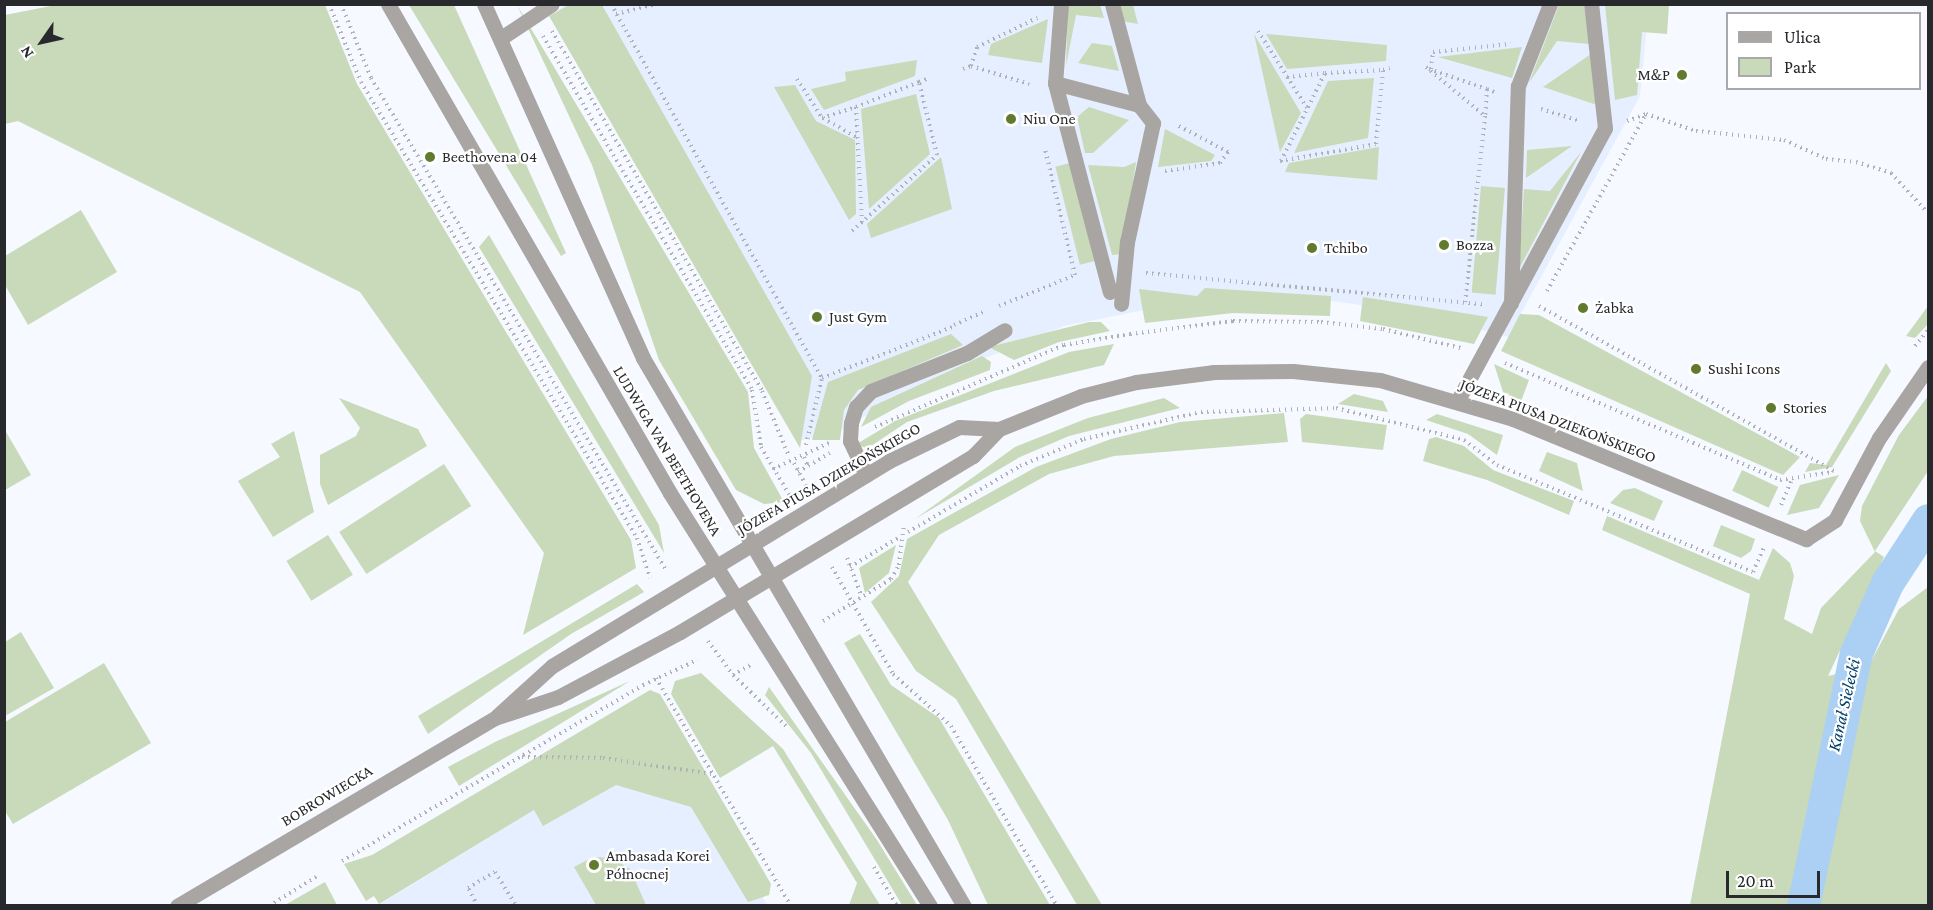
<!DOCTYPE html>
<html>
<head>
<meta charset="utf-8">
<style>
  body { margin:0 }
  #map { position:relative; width:1933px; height:910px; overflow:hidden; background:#f6f9ff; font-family:"Crimson Pro",serif }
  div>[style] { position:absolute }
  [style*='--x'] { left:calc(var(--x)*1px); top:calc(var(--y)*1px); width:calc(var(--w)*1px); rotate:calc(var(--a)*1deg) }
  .built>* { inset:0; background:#e5efff }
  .green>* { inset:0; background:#c8dab9; transform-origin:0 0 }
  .canal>* { height:33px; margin:-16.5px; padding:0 16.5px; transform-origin:16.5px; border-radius:16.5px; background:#abd0f3 }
  .path>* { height:4px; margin-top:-2px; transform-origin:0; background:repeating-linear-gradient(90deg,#afb1b7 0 1.5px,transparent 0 6px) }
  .lane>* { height:15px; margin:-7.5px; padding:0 7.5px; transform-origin:7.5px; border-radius:7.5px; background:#a9a5a2 }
  .street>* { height:15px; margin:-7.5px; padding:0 7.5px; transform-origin:7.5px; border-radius:7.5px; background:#a9a5a2 }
  .dots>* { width:16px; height:16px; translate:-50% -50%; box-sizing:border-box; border:3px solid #fff; border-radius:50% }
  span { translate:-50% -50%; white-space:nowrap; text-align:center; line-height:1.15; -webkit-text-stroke:4.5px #fff; paint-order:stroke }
  .poi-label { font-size:16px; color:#27292d }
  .right { translate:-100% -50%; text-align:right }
  .left { translate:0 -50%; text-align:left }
  .street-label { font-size:16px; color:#27292d }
  .water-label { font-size:18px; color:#003f69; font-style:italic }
  .frame { position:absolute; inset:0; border:6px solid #27292d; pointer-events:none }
  .legend { position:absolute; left:1726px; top:12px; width:195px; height:78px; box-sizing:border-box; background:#fff; border:2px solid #a9a9ab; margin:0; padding:8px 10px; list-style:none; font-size:18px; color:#27292d }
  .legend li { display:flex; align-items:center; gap:12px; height:30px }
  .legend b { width:30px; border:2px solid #a9a9ab }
  .north { position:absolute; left:12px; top:12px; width:60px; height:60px; -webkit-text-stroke:4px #fff; paint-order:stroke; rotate:236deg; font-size:16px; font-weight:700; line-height:24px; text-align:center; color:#27292d }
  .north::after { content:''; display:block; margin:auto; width:21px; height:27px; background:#27292d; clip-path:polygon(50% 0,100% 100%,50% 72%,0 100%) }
  .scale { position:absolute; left:1726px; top:871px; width:94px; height:27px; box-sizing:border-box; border:3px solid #27292d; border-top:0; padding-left:8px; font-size:18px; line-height:21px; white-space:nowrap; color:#27292d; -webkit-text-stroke:4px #fff; paint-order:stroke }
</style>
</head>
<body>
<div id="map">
  <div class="built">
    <div style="clip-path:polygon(564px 4px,1649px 5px,1640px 96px,1508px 337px,1423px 314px,1326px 300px,1144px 310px,1064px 326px,915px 387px,837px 432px,797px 441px,551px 19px)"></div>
    <div style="clip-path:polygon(606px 766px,703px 796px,767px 905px,377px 906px)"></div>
  </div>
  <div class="green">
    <div style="clip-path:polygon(61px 4px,325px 5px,357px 84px,631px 540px,636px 568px,523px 635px,544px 553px,360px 292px,18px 121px,5px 124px,5px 15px)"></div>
    <div style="clip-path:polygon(409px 5px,454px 5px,566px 253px,561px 256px)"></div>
    <div style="clip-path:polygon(517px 5px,748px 392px,754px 448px,784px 502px,764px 504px,736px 490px,659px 360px,592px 165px)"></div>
    <div style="clip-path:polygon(569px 5px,602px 5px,812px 376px,800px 448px,549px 16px)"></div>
    <div style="clip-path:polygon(1068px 5px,1100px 5px,1104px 18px,1076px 15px,1066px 66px)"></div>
    <div style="clip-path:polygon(1118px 5px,1133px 5px,1138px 24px,1122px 21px)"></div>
    <div style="clip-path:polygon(1559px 5px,1584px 5px,1589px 44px,1557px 41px,1529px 83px)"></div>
    <div style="clip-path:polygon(1605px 5px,1669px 5px,1667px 34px,1642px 32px,1637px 95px,1615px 100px)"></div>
    <div style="clip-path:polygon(1048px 19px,1042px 63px,988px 55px,991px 44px)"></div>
    <div style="clip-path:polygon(1254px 34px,1301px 113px,1280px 152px)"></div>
    <div style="clip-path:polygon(1266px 34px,1387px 45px,1386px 61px,1287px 69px)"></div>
    <div style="clip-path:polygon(1092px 43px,1112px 46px,1119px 71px,1078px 63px)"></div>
    <div style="clip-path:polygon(1522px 47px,1512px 78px,1438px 57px)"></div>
    <div style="clip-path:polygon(1591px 54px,1597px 105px,1543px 87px)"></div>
    <div style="clip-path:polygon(917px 60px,915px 76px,824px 110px,811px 89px,846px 81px,845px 72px)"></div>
    <div style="clip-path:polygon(1374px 78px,1368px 138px,1294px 153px,1328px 81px)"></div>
    <div style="clip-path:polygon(795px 85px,816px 121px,855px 140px,856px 214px,849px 220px,774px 87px)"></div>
    <div style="clip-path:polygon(916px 94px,930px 154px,869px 209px,861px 109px)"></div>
    <div style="clip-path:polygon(1089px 107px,1129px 120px,1093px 153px,1085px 153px,1077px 117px)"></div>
    <div style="clip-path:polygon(1165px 129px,1215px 155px,1211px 161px,1158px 167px)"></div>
    <div style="clip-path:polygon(1572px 146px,1526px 178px,1527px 150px)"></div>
    <div style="clip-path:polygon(1379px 147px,1377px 180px,1285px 172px,1289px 163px)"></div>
    <div style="clip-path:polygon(1581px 152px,1519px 269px,1524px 189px,1550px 191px)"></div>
    <div style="clip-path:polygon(941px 157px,952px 209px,871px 238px,867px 224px)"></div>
    <div style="clip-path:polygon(1136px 162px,1122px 254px,1112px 255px,1088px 165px,1124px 167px)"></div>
    <div style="left:1070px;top:163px;width:101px;height:15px;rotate:76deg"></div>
    <div style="left:1481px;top:186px;width:24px;height:107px;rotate:5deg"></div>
    <div style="clip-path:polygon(81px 210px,117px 272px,28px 325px,5px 285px,5px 256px)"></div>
    <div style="clip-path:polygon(489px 235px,659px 525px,664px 553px,479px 247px)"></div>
    <div style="clip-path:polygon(1205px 288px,1331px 296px,1330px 316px,1233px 313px,1145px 323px,1139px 289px,1197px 296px)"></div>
    <div style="clip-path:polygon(1363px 297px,1488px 317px,1474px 344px,1360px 321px)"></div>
    <div style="clip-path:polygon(1928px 306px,1928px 324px,1915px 338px,1906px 336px)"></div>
    <div style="clip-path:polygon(1520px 314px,1539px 315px,1800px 457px,1783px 475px,1501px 351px)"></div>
    <div style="clip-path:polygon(1089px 322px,1101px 322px,1110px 331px,1059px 342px,1014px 360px,989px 347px)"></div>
    <div style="clip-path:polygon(951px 334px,963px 345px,858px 390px,844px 410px,840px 440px,812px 440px,828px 382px)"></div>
    <div style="clip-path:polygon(1114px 344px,1104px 365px,994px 391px,907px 422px,868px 448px,855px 445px,895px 421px,1069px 352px)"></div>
    <div style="clip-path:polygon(982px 356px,991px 362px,990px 370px,909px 401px,861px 427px,871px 407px)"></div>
    <div style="clip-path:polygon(1886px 363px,1891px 371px,1832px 467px,1805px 472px,1810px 463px,1826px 465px)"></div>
    <div style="clip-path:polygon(1494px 364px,1529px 380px,1521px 401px,1503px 392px)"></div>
    <div style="clip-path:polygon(1354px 394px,1383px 401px,1388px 412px,1338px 404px)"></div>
    <div style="clip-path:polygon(1928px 396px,1928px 471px,1875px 551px,1884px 557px,1828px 676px,1868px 667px,1899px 609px,1928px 587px,1928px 905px,1690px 905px,1750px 594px,1602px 530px,1607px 516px,1759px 580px,1773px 548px,1790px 563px,1794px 576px,1784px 619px,1812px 634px,1821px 608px,1875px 552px,1860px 521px,1862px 506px,1899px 435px)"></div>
    <div style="clip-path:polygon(339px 398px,418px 429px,427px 446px,328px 505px,320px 484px,320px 455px,356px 436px,360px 428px)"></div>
    <div style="clip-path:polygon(1164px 398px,1180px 408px,1069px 436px,1020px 457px,915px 519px,1015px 447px,1088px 418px)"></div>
    <div style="clip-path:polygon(1284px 413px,1288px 442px,1114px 456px,1049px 474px,939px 535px,908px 582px,1102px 905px,1077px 905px,956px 699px,916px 671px,871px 602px,899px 576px,907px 539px,1036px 467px,1111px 439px,1180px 422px)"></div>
    <div style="clip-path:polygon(1306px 414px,1387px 425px,1383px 450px,1302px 442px,1300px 419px)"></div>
    <div style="clip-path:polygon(1437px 414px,1503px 435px,1497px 455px,1468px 434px,1426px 420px)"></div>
    <div style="clip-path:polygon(5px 430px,31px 475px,5px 490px,4px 490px)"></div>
    <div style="clip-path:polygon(294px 431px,314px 512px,273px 537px,238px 481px,280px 457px,271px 444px)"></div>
    <div style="clip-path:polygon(1436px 437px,1464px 446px,1493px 470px,1574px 501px,1569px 515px,1487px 480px,1423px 461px,1429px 439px)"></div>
    <div style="clip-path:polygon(1547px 452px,1577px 463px,1583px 491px,1539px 471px)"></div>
    <div style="left:444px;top:464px;width:50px;height:125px;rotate:57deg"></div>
    <div style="left:1742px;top:470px;width:40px;height:23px;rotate:25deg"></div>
    <div style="clip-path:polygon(1839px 475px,1819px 508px,1787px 515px,1800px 485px)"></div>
    <div style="clip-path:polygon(1635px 488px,1663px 501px,1654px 521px,1610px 503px,1623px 490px)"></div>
    <div style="clip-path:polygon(1721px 525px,1755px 539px,1751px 551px,1741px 558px,1713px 546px)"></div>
    <div style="left:328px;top:535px;width:47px;height:49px;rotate:58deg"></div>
    <div style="clip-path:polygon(896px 545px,889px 573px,865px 593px,859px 568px)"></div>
    <div style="clip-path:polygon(637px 584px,644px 592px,571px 634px,428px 734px,418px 716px)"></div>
    <div style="clip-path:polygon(21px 632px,54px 688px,5px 716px,5px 642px)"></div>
    <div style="clip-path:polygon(860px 634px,891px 685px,939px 718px,1050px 905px,988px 905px,948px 820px,844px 643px)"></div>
    <div style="clip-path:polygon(104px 663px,151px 743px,13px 824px,5px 811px,5px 722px)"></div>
    <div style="clip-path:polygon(701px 673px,783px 749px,880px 905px,849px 905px,857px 883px,773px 746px,720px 778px,671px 694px,675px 681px)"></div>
    <div style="clip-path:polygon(630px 681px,459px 786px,448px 767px,495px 742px)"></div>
    <div style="clip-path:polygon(769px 687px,877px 840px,917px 905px,902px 905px,811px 753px,765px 695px)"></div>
    <div style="clip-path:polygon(650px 690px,660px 694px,771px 884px,769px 895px,748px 902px,691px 807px,616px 785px,543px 826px,534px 810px,379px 904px,374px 896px,366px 901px,344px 864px,372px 855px)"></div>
    <div style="clip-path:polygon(593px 857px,612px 858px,630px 869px,646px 905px,596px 905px,574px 867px)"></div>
    <div style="clip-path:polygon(325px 882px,337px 905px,285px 905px)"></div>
  </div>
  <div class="canal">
    <div style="--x:1803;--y:906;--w:258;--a:-78.2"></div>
    <div style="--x:1856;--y:653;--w:77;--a:-66.1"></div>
    <div style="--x:1887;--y:583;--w:75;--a:-56.9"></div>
  </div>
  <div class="path">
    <div style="--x:329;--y:4;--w:84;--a:67.7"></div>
    <div style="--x:361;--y:82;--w:533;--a:58.82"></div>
    <div style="--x:637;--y:538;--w:42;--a:72"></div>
    <div style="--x:341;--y:4;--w:80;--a:67.9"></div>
    <div style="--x:371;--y:78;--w:574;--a:59.05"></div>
    <div style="--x:611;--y:4;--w:429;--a:60.6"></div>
    <div style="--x:616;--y:14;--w:41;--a:-14"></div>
    <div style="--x:552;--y:31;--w:417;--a:59.7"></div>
    <div style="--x:762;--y:391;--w:68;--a:67.6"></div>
    <div style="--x:1258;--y:31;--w:91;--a:57.5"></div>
    <div style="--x:543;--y:36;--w:411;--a:59.4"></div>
    <div style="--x:752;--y:390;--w:58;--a:81"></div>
    <div style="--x:761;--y:447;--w:57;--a:59.4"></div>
    <div style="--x:971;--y:66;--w:20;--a:-72"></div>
    <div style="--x:977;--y:47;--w:67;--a:-25.8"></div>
    <div style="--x:1426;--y:67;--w:77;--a:39.7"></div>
    <div style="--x:1485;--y:116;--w:187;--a:96.1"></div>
    <div style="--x:963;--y:69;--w:9;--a:-21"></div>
    <div style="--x:971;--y:66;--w:61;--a:17.2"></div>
    <div style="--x:1429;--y:69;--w:61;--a:19"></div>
    <div style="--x:1487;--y:89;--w:27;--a:94"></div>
    <div style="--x:1431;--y:69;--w:17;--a:-83"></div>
    <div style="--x:1433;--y:52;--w:78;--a:-5.9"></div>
    <div style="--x:1287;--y:77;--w:38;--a:-6"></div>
    <div style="--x:797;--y:79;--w:46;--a:57.3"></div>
    <div style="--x:822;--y:118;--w:36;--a:-18"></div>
    <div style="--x:856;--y:107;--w:115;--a:87"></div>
    <div style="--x:1487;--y:89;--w:8;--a:23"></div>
    <div style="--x:856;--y:107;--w:68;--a:-21.6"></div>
    <div style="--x:1541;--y:109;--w:41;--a:17.1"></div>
    <div style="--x:823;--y:118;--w:39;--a:30"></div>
    <div style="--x:1627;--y:121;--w:20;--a:-20"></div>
    <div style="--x:1646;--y:114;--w:53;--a:18.8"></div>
    <div style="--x:1696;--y:131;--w:88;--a:5.8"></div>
    <div style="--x:1784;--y:140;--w:46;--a:24.3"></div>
    <div style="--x:1826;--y:159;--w:30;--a:6"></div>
    <div style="--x:1856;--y:162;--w:37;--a:17"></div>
    <div style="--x:1891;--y:173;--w:54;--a:47.2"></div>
    <div style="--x:1280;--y:161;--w:97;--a:-10"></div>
    <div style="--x:1376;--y:144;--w:74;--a:-84.6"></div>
    <div style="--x:1383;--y:70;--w:7;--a:-16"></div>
    <div style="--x:1281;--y:161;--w:98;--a:-63.4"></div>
    <div style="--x:1325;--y:73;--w:58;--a:-3"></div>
    <div style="--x:1165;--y:171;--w:56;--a:-8.3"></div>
    <div style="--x:1220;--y:163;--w:14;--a:-54"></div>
    <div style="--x:1228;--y:152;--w:58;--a:-152.1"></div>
    <div style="--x:852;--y:231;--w:114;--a:-41.8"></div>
    <div style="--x:937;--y:155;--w:75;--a:-103.9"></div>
    <div style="--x:919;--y:82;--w:8;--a:-23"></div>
    <div style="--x:1146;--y:273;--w:338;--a:5.3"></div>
    <div style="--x:1547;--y:291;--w:203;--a:-60.8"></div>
    <div style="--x:999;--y:306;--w:82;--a:-22.2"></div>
    <div style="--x:1075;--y:275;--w:130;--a:-103.4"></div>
    <div style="--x:1539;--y:306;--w:338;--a:29.2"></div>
    <div style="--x:954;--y:325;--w:35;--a:-24"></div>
    <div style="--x:1915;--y:346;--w:21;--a:-51"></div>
    <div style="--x:1505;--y:363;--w:299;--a:23"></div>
    <div style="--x:1780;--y:480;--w:54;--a:-8.6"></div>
    <div style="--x:875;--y:427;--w:206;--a:-23.5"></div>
    <div style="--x:1064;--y:345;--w:67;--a:-9.5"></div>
    <div style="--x:1130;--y:334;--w:104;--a:-7.2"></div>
    <div style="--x:1233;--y:321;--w:88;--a:0.7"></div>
    <div style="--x:1321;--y:322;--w:62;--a:6.4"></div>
    <div style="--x:1383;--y:329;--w:80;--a:13.7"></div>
    <div style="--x:806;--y:445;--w:69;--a:-76.6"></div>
    <div style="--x:822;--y:378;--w:143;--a:-21.4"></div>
    <div style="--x:804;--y:457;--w:10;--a:66"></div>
    <div style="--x:794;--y:463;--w:26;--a:62"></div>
    <div style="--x:773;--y:469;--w:62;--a:-24.9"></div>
    <div style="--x:798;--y:472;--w:37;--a:-31"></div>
    <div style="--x:1781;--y:505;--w:26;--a:-67"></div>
    <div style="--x:908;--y:532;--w:130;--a:-30.5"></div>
    <div style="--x:1020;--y:466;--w:69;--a:-22.9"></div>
    <div style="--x:1084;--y:439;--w:120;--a:-13"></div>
    <div style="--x:1201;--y:412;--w:135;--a:-1.7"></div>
    <div style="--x:1336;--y:408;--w:132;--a:14"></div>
    <div style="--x:1464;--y:440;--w:41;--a:37.1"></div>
    <div style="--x:1497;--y:465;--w:277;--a:22.7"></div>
    <div style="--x:1753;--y:572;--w:27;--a:-66"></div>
    <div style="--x:847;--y:558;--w:39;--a:69"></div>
    <div style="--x:832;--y:567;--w:123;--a:60.3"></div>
    <div style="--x:893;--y:674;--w:78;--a:41.9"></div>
    <div style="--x:951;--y:726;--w:209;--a:59.5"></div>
    <div style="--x:850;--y:567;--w:56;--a:-31.1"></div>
    <div style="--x:823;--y:621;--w:80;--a:-31.7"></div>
    <div style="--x:891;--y:579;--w:16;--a:-60"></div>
    <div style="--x:899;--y:565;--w:39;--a:-83"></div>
    <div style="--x:708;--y:641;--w:42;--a:53.7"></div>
    <div style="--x:733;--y:675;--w:74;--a:43.9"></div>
    <div style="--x:733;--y:675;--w:20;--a:-30"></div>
    <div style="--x:656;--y:678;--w:265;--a:59.4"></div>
    <div style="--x:522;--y:757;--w:81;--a:0.7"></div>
    <div style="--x:603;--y:758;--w:110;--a:8.4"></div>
    <div style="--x:342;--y:861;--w:349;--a:-30.3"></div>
    <div style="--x:643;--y:685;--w:60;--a:-24.8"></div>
    <div style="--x:874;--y:867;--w:45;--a:59.5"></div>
    <div style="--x:269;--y:906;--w:59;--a:-31.8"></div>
    <div style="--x:478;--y:906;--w:21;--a:-119"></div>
    <div style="--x:468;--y:888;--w:31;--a:-31"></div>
    <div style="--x:495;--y:872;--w:40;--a:58"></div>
  </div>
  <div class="lane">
    <div style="--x:1061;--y:4;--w:79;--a:94.3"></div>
    <div style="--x:1055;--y:83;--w:216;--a:75.3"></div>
    <div style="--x:1112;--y:4;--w:105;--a:75"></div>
    <div style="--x:1139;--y:105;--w:23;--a:52"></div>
    <div style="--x:1153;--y:123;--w:122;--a:102.3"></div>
    <div style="--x:1127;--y:242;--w:62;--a:95.5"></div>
    <div style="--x:501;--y:38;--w:61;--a:-33.7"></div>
    <div style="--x:1055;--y:83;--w:87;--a:14.7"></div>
    <div style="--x:1511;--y:303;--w:217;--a:-88.2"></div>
    <div style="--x:1518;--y:86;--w:88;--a:-68.7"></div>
    <div style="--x:1458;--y:400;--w:309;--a:-61.6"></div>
    <div style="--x:1605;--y:128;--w:125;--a:-96.4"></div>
    <div style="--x:866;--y:475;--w:38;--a:-115"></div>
    <div style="--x:850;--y:441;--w:18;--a:-87"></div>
    <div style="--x:851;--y:423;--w:17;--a:-73"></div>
    <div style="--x:856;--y:407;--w:22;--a:-47"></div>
    <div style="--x:871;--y:391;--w:103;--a:-21.6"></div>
    <div style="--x:967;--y:353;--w:44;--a:-31.2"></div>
  </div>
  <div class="street">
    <div style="--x:388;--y:4;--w:564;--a:60.03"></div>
    <div style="--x:670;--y:493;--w:488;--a:57.8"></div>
    <div style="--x:484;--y:4;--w:388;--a:65.8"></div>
    <div style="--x:643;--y:358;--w:635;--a:59.64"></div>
    <div style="--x:497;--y:716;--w:74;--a:-42.3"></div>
    <div style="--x:552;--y:666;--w:394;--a:-31.3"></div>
    <div style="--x:889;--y:461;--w:78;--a:-25.9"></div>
    <div style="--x:959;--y:427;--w:40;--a:2.9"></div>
    <div style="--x:177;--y:906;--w:369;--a:-30.6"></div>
    <div style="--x:495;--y:718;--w:66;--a:-18.4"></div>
    <div style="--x:558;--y:697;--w:138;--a:-28"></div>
    <div style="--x:680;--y:632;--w:342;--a:-31"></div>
    <div style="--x:973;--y:456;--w:37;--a:-46"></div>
    <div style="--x:999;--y:429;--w:88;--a:-21.9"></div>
    <div style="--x:1081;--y:396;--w:57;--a:-14.3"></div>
    <div style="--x:1136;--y:382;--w:79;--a:-7.3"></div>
    <div style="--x:1214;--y:372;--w:79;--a:-0.7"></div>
    <div style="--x:1293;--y:371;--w:87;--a:5.9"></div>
    <div style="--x:1380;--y:380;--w:139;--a:16.3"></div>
    <div style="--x:1513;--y:419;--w:317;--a:22.3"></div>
    <div style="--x:1806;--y:539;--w:35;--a:-33"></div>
    <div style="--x:1835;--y:520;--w:93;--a:-61.8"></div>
    <div style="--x:1879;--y:438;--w:86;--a:-55.4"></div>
  </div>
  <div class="dots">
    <div style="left:1682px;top:75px;background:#617a2d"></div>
    <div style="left:1011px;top:119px;background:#617a2d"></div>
    <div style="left:430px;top:157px;background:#617a2d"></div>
    <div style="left:1444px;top:245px;background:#617a2d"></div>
    <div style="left:1312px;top:248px;background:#617a2d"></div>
    <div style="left:1583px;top:308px;background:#617a2d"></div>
    <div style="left:817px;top:317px;background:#617a2d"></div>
    <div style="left:1696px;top:369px;background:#617a2d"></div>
    <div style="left:1771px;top:408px;background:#617a2d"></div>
    <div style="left:594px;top:865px;background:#617a2d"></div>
  </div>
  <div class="poi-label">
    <span class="right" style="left:1670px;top:75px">M&amp;P</span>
    <span class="left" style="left:1023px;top:119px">Niu One</span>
    <span class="left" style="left:442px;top:157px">Beethovena 04</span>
    <span class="left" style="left:1456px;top:245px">Bozza</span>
    <span class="left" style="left:1324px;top:248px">Tchibo</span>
    <span class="left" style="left:1595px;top:308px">Żabka</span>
    <span class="left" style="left:829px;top:317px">Just Gym</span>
    <span class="left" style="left:1708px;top:369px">Sushi Icons</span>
    <span class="left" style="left:1783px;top:408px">Stories</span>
    <span class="left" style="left:606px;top:865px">Ambasada Korei<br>Północnej</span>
  </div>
  <div class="street-label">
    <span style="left:1558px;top:421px;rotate:21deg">JÓZEFA PIUSA DZIEKOŃSKIEGO</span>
    <span style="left:667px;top:451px;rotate:59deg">LUDWIGA VAN BEETHOVENA</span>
    <span style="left:829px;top:479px;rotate:-30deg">JÓZEFA PIUSA DZIEKOŃSKIEGO</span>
    <span style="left:327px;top:796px;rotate:-31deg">BOBROWIECKA</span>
  </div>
  <div class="water-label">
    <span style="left:1844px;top:705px;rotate:-77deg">Kanał Sielecki</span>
  </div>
  <div class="frame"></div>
  <ul class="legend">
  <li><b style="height:8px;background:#a9a5a2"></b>Ulica</li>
  <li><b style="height:16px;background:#c8dab9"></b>Park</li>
  </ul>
  <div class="north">N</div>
  <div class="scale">20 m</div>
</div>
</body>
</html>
